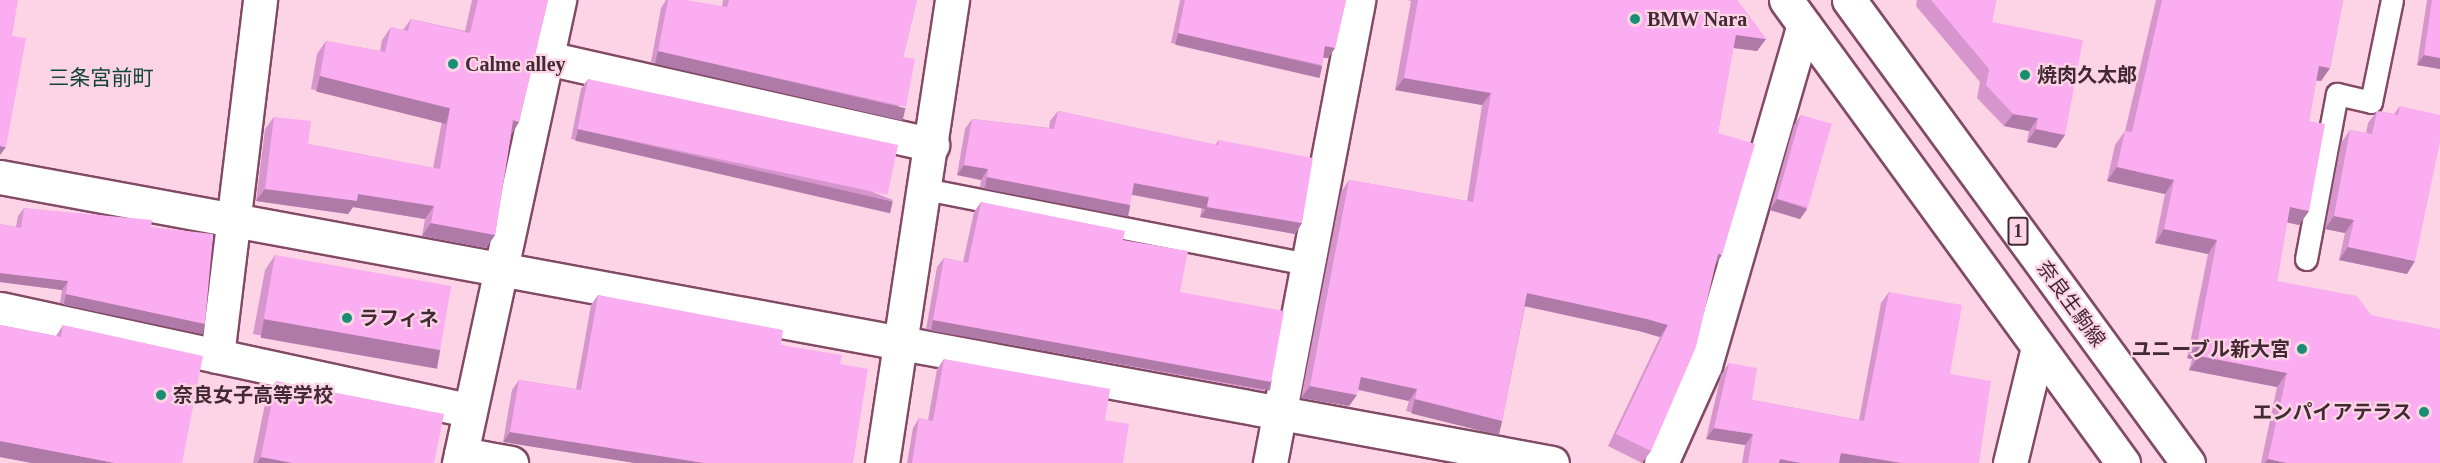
<!DOCTYPE html>
<html>
<head>
<meta charset="utf-8">
<style>
  body { margin:0 }
  #map { position:relative; width:2440px; height:463px; overflow:hidden; background:#fdd4e5; font-family:"Times New Roman","Noto Sans JP",serif }
  div>[style] { position:absolute }
  [style*='--x'] { left:calc(var(--x)*1px); top:calc(var(--y)*1px); width:calc(var(--w)*1px); rotate:calc(var(--a)*1deg) }
  .roads { filter:drop-shadow(2px 0 #824a64) drop-shadow(-2px 0 #824a64) drop-shadow(0 2px #824a64) drop-shadow(0 -2px #824a64) }
  .service>* { height:21px; margin:-10.5px; padding:0 10.5px; transform-origin:10.5px; border-radius:10.5px; background:#fff }
  .minor>* { height:33px; margin:-16.5px; padding:0 16.5px; transform-origin:16.5px; border-radius:16.5px; background:#fff }
  .tertiary>* { height:33px; margin:-16.5px; padding:0 16.5px; transform-origin:16.5px; border-radius:16.5px; background:#fff }
  .primary>* { height:33px; margin:-16.5px; padding:0 16.5px; transform-origin:16.5px; border-radius:16.5px; background:#fff }
  .wall>* { inset:0; background:#d795ce }
  .shaded-wall>* { inset:0; background:#af79a8; transform-origin:0 0 }
  .building>* { inset:0; background:#faadf0; transform-origin:0 0 }
  .dots>* { width:16px; height:16px; translate:-50% -50%; box-sizing:border-box; border:3px solid #fdd4e5; border-radius:50% }
  span { translate:-50% -50%; white-space:nowrap; text-align:center; line-height:1.15; -webkit-text-stroke:4.5px #fdd4e5; paint-order:stroke }
  .shield-label span { padding:2px 4px; background:#fdd4e5; border:2px solid; border-radius:4px; -webkit-text-stroke-width:0 }
  .shield-label { font-size:18px; color:#422934; font-weight:700 }
  .poi-label { font-size:20px; color:#422934; font-weight:700 }
  .left { translate:0 -50%; text-align:left }
  .right { translate:-100% -50%; text-align:right }
  .street-label { font-size:20px; color:#422934 }
  .neighbourhood-label { font-size:21px; color:#104536 }
</style>
</head>
<body>
<div id="map">
  <div class="roads">
    <div class="service">
      <div style="--x:925;--y:189;--w:390;--a:11.1"></div>
      <div style="--x:2306;--y:259;--w:168;--a:-79.4"></div>
      <div style="--x:2337;--y:94;--w:35;--a:13"></div>
      <div style="--x:2371;--y:102;--w:104;--a:-78.4"></div>
    </div>
    <div class="minor">
      <div style="--x:547;--y:58;--w:395;--a:12.7"></div>
      <div style="--x:0;--y:177;--w:1578;--a:10.44"></div>
      <div style="--x:0;--y:309;--w:479;--a:12.2"></div>
      <div style="--x:217;--y:356;--w:359;--a:-83.1"></div>
      <div style="--x:461;--y:454;--w:51;--a:10.2"></div>
      <div style="--x:882;--y:463;--w:468;--a:-81.4"></div>
      <div style="--x:1270;--y:463;--w:471;--a:-79.2"></div>
      <div style="--x:1661;--y:463;--w:107;--a:-65.8"></div>
      <div style="--x:1705;--y:365;--w:354;--a:-73.8"></div>
      <div style="--x:2010;--y:463;--w:119;--a:-76.4"></div>
    </div>
    <div class="tertiary">
      <div style="--x:459;--y:463;--w:474;--a:-77.8"></div>
    </div>
    <div class="primary">
      <div style="--x:1786;--y:0;--w:573;--a:53.95"></div>
      <div style="--x:1849;--y:0;--w:574;--a:53.79"></div>
    </div>
  </div>
  <div class="wall">
    <div style="clip-path:polygon(472px 0,548px 0,519px 122px,511px 135px,495px 235px,486px 248px,422px 236px,425px 219px,353px 207px,348px 214px,256px 201px,265px 129px,274px 117px,308px 144px,433px 168px,442px 121px,311px 89px,317px 54px,326px 41px,380px 51px,382px 40px,391px 27px,403px 30px,411px 19px,465px 31px)"></div>
    <div style="clip-path:polygon(666px 0,685px 0,722px 7px,723px 0,917px 0,903px 57px,898px 118px,651px 62px,661px 8px)"></div>
    <div style="clip-path:polygon(1180px 0,1346px 0,1335px 48px,1328px 58px,1323px 58px,1322px 65px,1315px 75px,1171px 43px)"></div>
    <div style="clip-path:polygon(1407px 0,1737px 0,1766px 39px,1757px 51px,1733px 48px,1718px 133px,1715px 264px,1651px 451px,1642px 463px,1608px 446px,1660px 337px,1639px 331px,1525px 306px,1502px 421px,1493px 433px,1406px 411px,1409px 401px,1358px 390px,1349px 406px,1301px 398px,1341px 192px,1349px 180px,1467px 201px,1482px 105px,1395px 90px,1411px 1px)"></div>
    <div style="clip-path:polygon(1917px 0,1996px 0,1992px 22px,2065px 135px,2056px 148px,2027px 142px,2029px 131px,2004px 126px,1977px 98px,1980px 82px,1916px 6px)"></div>
    <div style="clip-path:polygon(2156px 0,2343px 0,2330px 68px,2321px 81px,2316px 81px,2309px 121px,2309px 211px,2299px 225px,2287px 222px,2277px 281px,2440px 463px,2261px 463px,2277px 387px,2189px 370px,2192px 359px,2187px 358px,2208px 254px,2155px 243px,2165px 194px,2107px 181px,2115px 145px,2125px 131px)"></div>
    <div style="clip-path:polygon(2427px 0,2440px 0,2440px 69px,2417px 65px)"></div>
    <div style="clip-path:polygon(588px 79px,893px 200px,886px 210px,571px 139px,581px 89px)"></div>
    <div style="clip-path:polygon(2400px 106px,2407px 274px,2339px 260px,2345px 233px,2325px 229px,2341px 143px,2350px 130px,2366px 133px,2368px 123px,2377px 111px,2394px 114px)"></div>
    <div style="clip-path:polygon(1058px 111px,1215px 145px,1219px 140px,1302px 223px,1295px 234px,1200px 217px,1202px 207px,1132px 194px,1123px 215px,980px 187px,981px 180px,957px 175px,965px 129px,972px 119px,1049px 128px,1050px 121px)"></div>
    <div style="clip-path:polygon(1801px 115px,1807px 209px,1800px 219px,1770px 210px,1794px 125px)"></div>
    <div style="clip-path:polygon(981px 202px,1123px 240px,1180px 292px,1265px 391px,926px 329px,937px 267px,944px 258px,963px 262px,974px 212px)"></div>
    <div style="clip-path:polygon(24px 208px,151px 227px,205px 324px,199px 333px,60px 303px,62px 290px,0 282px,0 224px,16px 227px,18px 216px)"></div>
    <div style="clip-path:polygon(275px 255px,440px 349px,429px 365px,253px 334px,265px 270px)"></div>
    <div style="clip-path:polygon(1889px 292px,1950px 374px,1979px 463px,1742px 463px,1745px 445px,1706px 439px,1721px 375px,1729px 363px,1752px 400px,1859px 420px,1881px 303px)"></div>
    <div style="clip-path:polygon(598px 295px,781px 345px,840px 364px,853px 463px,635px 463px,503px 442px,512px 390px,519px 380px,576px 389px,591px 305px)"></div>
    <div style="clip-path:polygon(0 325px,56px 336px,63px 325px,182px 463px,32px 463px,0 457px)"></div>
    <div style="clip-path:polygon(944px 359px,1105px 420px,1123px 463px,907px 463px,913px 428px,919px 418px,928px 420px,937px 369px)"></div>
    <div style="clip-path:polygon(276px 381px,434px 463px,253px 463px,267px 394px)"></div>
  </div>
  <div class="shaded-wall">
    <div style="left:1178px;top:33px;width:148px;height:12px;rotate:13deg"></div>
    <div style="clip-path:polygon(1736px 35px,1766px 39px,1757px 51px,1727px 47px)"></div>
    <div style="clip-path:polygon(1325px 46px,1335px 48px,1328px 58px,1318px 57px)"></div>
    <div style="left:658px;top:51px;width:254px;height:13px;rotate:13deg"></div>
    <div style="clip-path:polygon(2424px 55px,2440px 58px,2440px 69px,2417px 65px)"></div>
    <div style="clip-path:polygon(2319px 66px,2330px 68px,2321px 81px,2309px 79px)"></div>
    <div style="left:320px;top:76px;width:134px;height:16px;rotate:14deg"></div>
    <div style="clip-path:polygon(1404px 78px,1491px 93px,1482px 105px,1395px 90px)"></div>
    <div style="clip-path:polygon(2013px 114px,2038px 118px,2029px 131px,2004px 126px)"></div>
    <div style="clip-path:polygon(513px 120px,519px 122px,511px 135px)"></div>
    <div style="left:578px;top:129px;width:323px;height:12px;rotate:13deg"></div>
    <div style="clip-path:polygon(2036px 129px,2065px 135px,2056px 148px,2027px 142px)"></div>
    <div style="clip-path:polygon(0 146px,6px 147px,0 155px)"></div>
    <div style="clip-path:polygon(964px 165px,988px 169px,981px 180px,957px 175px)"></div>
    <div style="clip-path:polygon(2117px 167px,2174px 180px,2165px 194px,2107px 181px)"></div>
    <div style="left:987px;top:177px;width:146px;height:12px;rotate:11deg"></div>
    <div style="left:1134px;top:183px;width:76px;height:12px;rotate:11deg"></div>
    <div style="clip-path:polygon(265px 189px,358px 194px,434px 206px,425px 219px,353px 207px,348px 214px,256px 201px)"></div>
    <div style="clip-path:polygon(1777px 199px,1807px 209px,1800px 219px,1770px 210px)"></div>
    <div style="clip-path:polygon(1207px 207px,1302px 223px,1295px 234px,1200px 217px)"></div>
    <div style="clip-path:polygon(2290px 207px,2309px 211px,2299px 225px,2280px 221px)"></div>
    <div style="clip-path:polygon(2334px 216px,2354px 220px,2345px 233px,2325px 229px)"></div>
    <div style="clip-path:polygon(431px 223px,495px 235px,486px 248px,422px 236px)"></div>
    <div style="clip-path:polygon(2164px 229px,2217px 240px,2208px 254px,2155px 243px)"></div>
    <div style="clip-path:polygon(2348px 247px,2415px 261px,2407px 274px,2339px 260px)"></div>
    <div style="clip-path:polygon(1718px 254px,1722px 255px,1714px 267px)"></div>
    <div style="clip-path:polygon(0 273px,68px 281px,62px 290px,0 282px)"></div>
    <div style="clip-path:polygon(1527px 293px,1647px 319px,1668px 325px,1660px 337px,1639px 331px,1519px 305px)"></div>
    <div style="left:66px;top:294px;width:142px;height:11px;rotate:12deg"></div>
    <div style="left:264px;top:319px;width:179px;height:19px;rotate:10deg"></div>
    <div style="left:933px;top:320px;width:344px;height:11px;rotate:10deg"></div>
    <div style="clip-path:polygon(2197px 344px,2201px 345px,2192px 359px,2187px 358px)"></div>
    <div style="clip-path:polygon(2199px 356px,2287px 373px,2277px 387px,2189px 370px)"></div>
    <div style="clip-path:polygon(1361px 377px,1417px 389px,1409px 401px,1352px 388px)"></div>
    <div style="clip-path:polygon(1310px 386px,1357px 395px,1349px 406px,1301px 398px)"></div>
    <div style="left:1415px;top:399px;width:90px;height:15px;rotate:14deg"></div>
    <div style="clip-path:polygon(1714px 428px,1753px 434px,1745px 445px,1706px 439px)"></div>
    <div style="clip-path:polygon(510px 432px,704px 463px,635px 463px,503px 442px)"></div>
    <div style="clip-path:polygon(0 441px,115px 463px,32px 463px,0 457px)"></div>
    <div style="clip-path:polygon(1841px 453px,1902px 463px,1834px 463px)"></div>
    <div style="clip-path:polygon(261px 457px,293px 463px,257px 463px)"></div>
    <div style="clip-path:polygon(1780px 459px,1801px 463px,1777px 463px)"></div>
    <div style="clip-path:polygon(2268px 459px,2287px 463px,2265px 463px)"></div>
  </div>
  <div class="building">
    <div style="clip-path:polygon(0 0,18px 0,12px 36px,26px 38px,6px 147px,0 146px)"></div>
    <div style="clip-path:polygon(478px 0,548px 0,519px 122px,513px 120px,495px 235px,431px 223px,434px 206px,358px 194px,357px 201px,265px 189px,274px 117px,311px 121px,308px 144px,440px 169px,450px 108px,320px 76px,326px 41px,385px 52px,391px 27px,408px 31px,411px 19px,470px 33px)"></div>
    <div style="clip-path:polygon(668px 0,685px 0,727px 7px,729px 0,917px 0,903px 57px,915px 59px,906px 107px,658px 51px)"></div>
    <div style="clip-path:polygon(1185px 0,1346px 0,1335px 48px,1325px 46px,1322px 65px,1178px 33px)"></div>
    <div style="clip-path:polygon(1418px 0,1737px 0,1766px 39px,1736px 35px,1718px 133px,1755px 144px,1722px 255px,1718px 254px,1696px 347px,1651px 451px,1616px 434px,1668px 325px,1647px 319px,1527px 293px,1502px 421px,1415px 399px,1417px 389px,1361px 377px,1357px 395px,1310px 386px,1349px 180px,1473px 202px,1491px 93px,1404px 78px)"></div>
    <div style="clip-path:polygon(1931px 0,1996px 0,1992px 22px,2083px 40px,2065px 135px,2036px 129px,2038px 118px,2013px 114px,1986px 85px,1989px 69px)"></div>
    <div style="clip-path:polygon(2162px 0,2343px 0,2330px 68px,2319px 66px,2309px 121px,2325px 124px,2309px 211px,2290px 207px,2277px 281px,2357px 296px,2371px 315px,2440px 329px,2440px 463px,2287px 463px,2268px 459px,2287px 373px,2199px 356px,2201px 345px,2197px 344px,2217px 240px,2164px 229px,2174px 180px,2117px 167px,2125px 131px,2132px 132px)"></div>
    <div style="clip-path:polygon(2432px 0,2440px 0,2440px 58px,2424px 55px)"></div>
    <div style="left:588px;top:79px;width:317px;height:51px;rotate:12deg"></div>
    <div style="clip-path:polygon(2400px 106px,2440px 115px,2440px 142px,2415px 261px,2348px 247px,2354px 220px,2334px 216px,2350px 130px,2372px 134px,2377px 111px,2398px 115px)"></div>
    <div style="clip-path:polygon(1058px 111px,1218px 145px,1219px 140px,1313px 158px,1302px 223px,1207px 207px,1209px 197px,1134px 183px,1130px 205px,987px 177px,988px 169px,964px 165px,972px 119px,1054px 129px)"></div>
    <div style="left:1801px;top:115px;width:32px;height:87px;rotate:16deg"></div>
    <div style="clip-path:polygon(981px 202px,1125px 231px,1123px 240px,1188px 251px,1180px 292px,1284px 311px,1271px 382px,933px 320px,944px 258px,968px 263px)"></div>
    <div style="clip-path:polygon(24px 208px,152px 220px,151px 227px,213px 234px,205px 324px,66px 294px,68px 281px,0 273px,0 224px,21px 228px)"></div>
    <div style="left:275px;top:255px;width:179px;height:65px;rotate:10deg"></div>
    <div style="clip-path:polygon(1889px 292px,1962px 305px,1950px 374px,1991px 381px,1979px 463px,1902px 463px,1841px 453px,1839px 463px,1801px 463px,1780px 459px,1779px 463px,1748px 463px,1753px 434px,1714px 428px,1729px 363px,1757px 368px,1752px 400px,1864px 421px)"></div>
    <div style="clip-path:polygon(598px 295px,783px 330px,781px 345px,842px 355px,840px 364px,868px 369px,853px 463px,704px 463px,510px 432px,519px 380px,581px 390px)"></div>
    <div style="clip-path:polygon(0 325px,61px 337px,63px 325px,203px 356px,182px 463px,115px 463px,0 441px)"></div>
    <div style="clip-path:polygon(944px 359px,1110px 389px,1105px 420px,1129px 424px,1123px 463px,912px 463px,919px 418px,933px 421px)"></div>
    <div style="clip-path:polygon(276px 381px,444px 414px,434px 463px,293px 463px,261px 457px)"></div>
  </div>
  <div class="dots">
    <div style="left:1635px;top:19px;background:#188f72"></div>
    <div style="left:453px;top:64px;background:#188f72"></div>
    <div style="left:2025px;top:75px;background:#188f72"></div>
    <div style="left:347px;top:318px;background:#188f72"></div>
    <div style="left:2302px;top:349px;background:#188f72"></div>
    <div style="left:161px;top:395px;background:#188f72"></div>
    <div style="left:2424px;top:412px;background:#188f72"></div>
  </div>
  <div class="shield-label">
    <span style="left:2018px;top:231px">1</span>
  </div>
  <div class="poi-label">
    <span class="left" style="left:1647px;top:19px">BMW Nara</span>
    <span class="left" style="left:465px;top:64px">Calme alley</span>
    <span class="left" style="left:2037px;top:75px">焼肉久太郎</span>
    <span class="left" style="left:359px;top:318px">ラフィネ</span>
    <span class="right" style="left:2290px;top:349px">ユニーブル新大宮</span>
    <span class="left" style="left:173px;top:395px">奈良女子高等学校</span>
    <span class="right" style="left:2412px;top:412px">エンパイアテラス</span>
  </div>
  <div class="street-label">
    <span style="left:2071px;top:304px;rotate:54deg">奈良生駒線</span>
  </div>
  <div class="neighbourhood-label">
    <span style="left:101px;top:78px">三条宮前町</span>
  </div>
</div>
</body>
</html>
